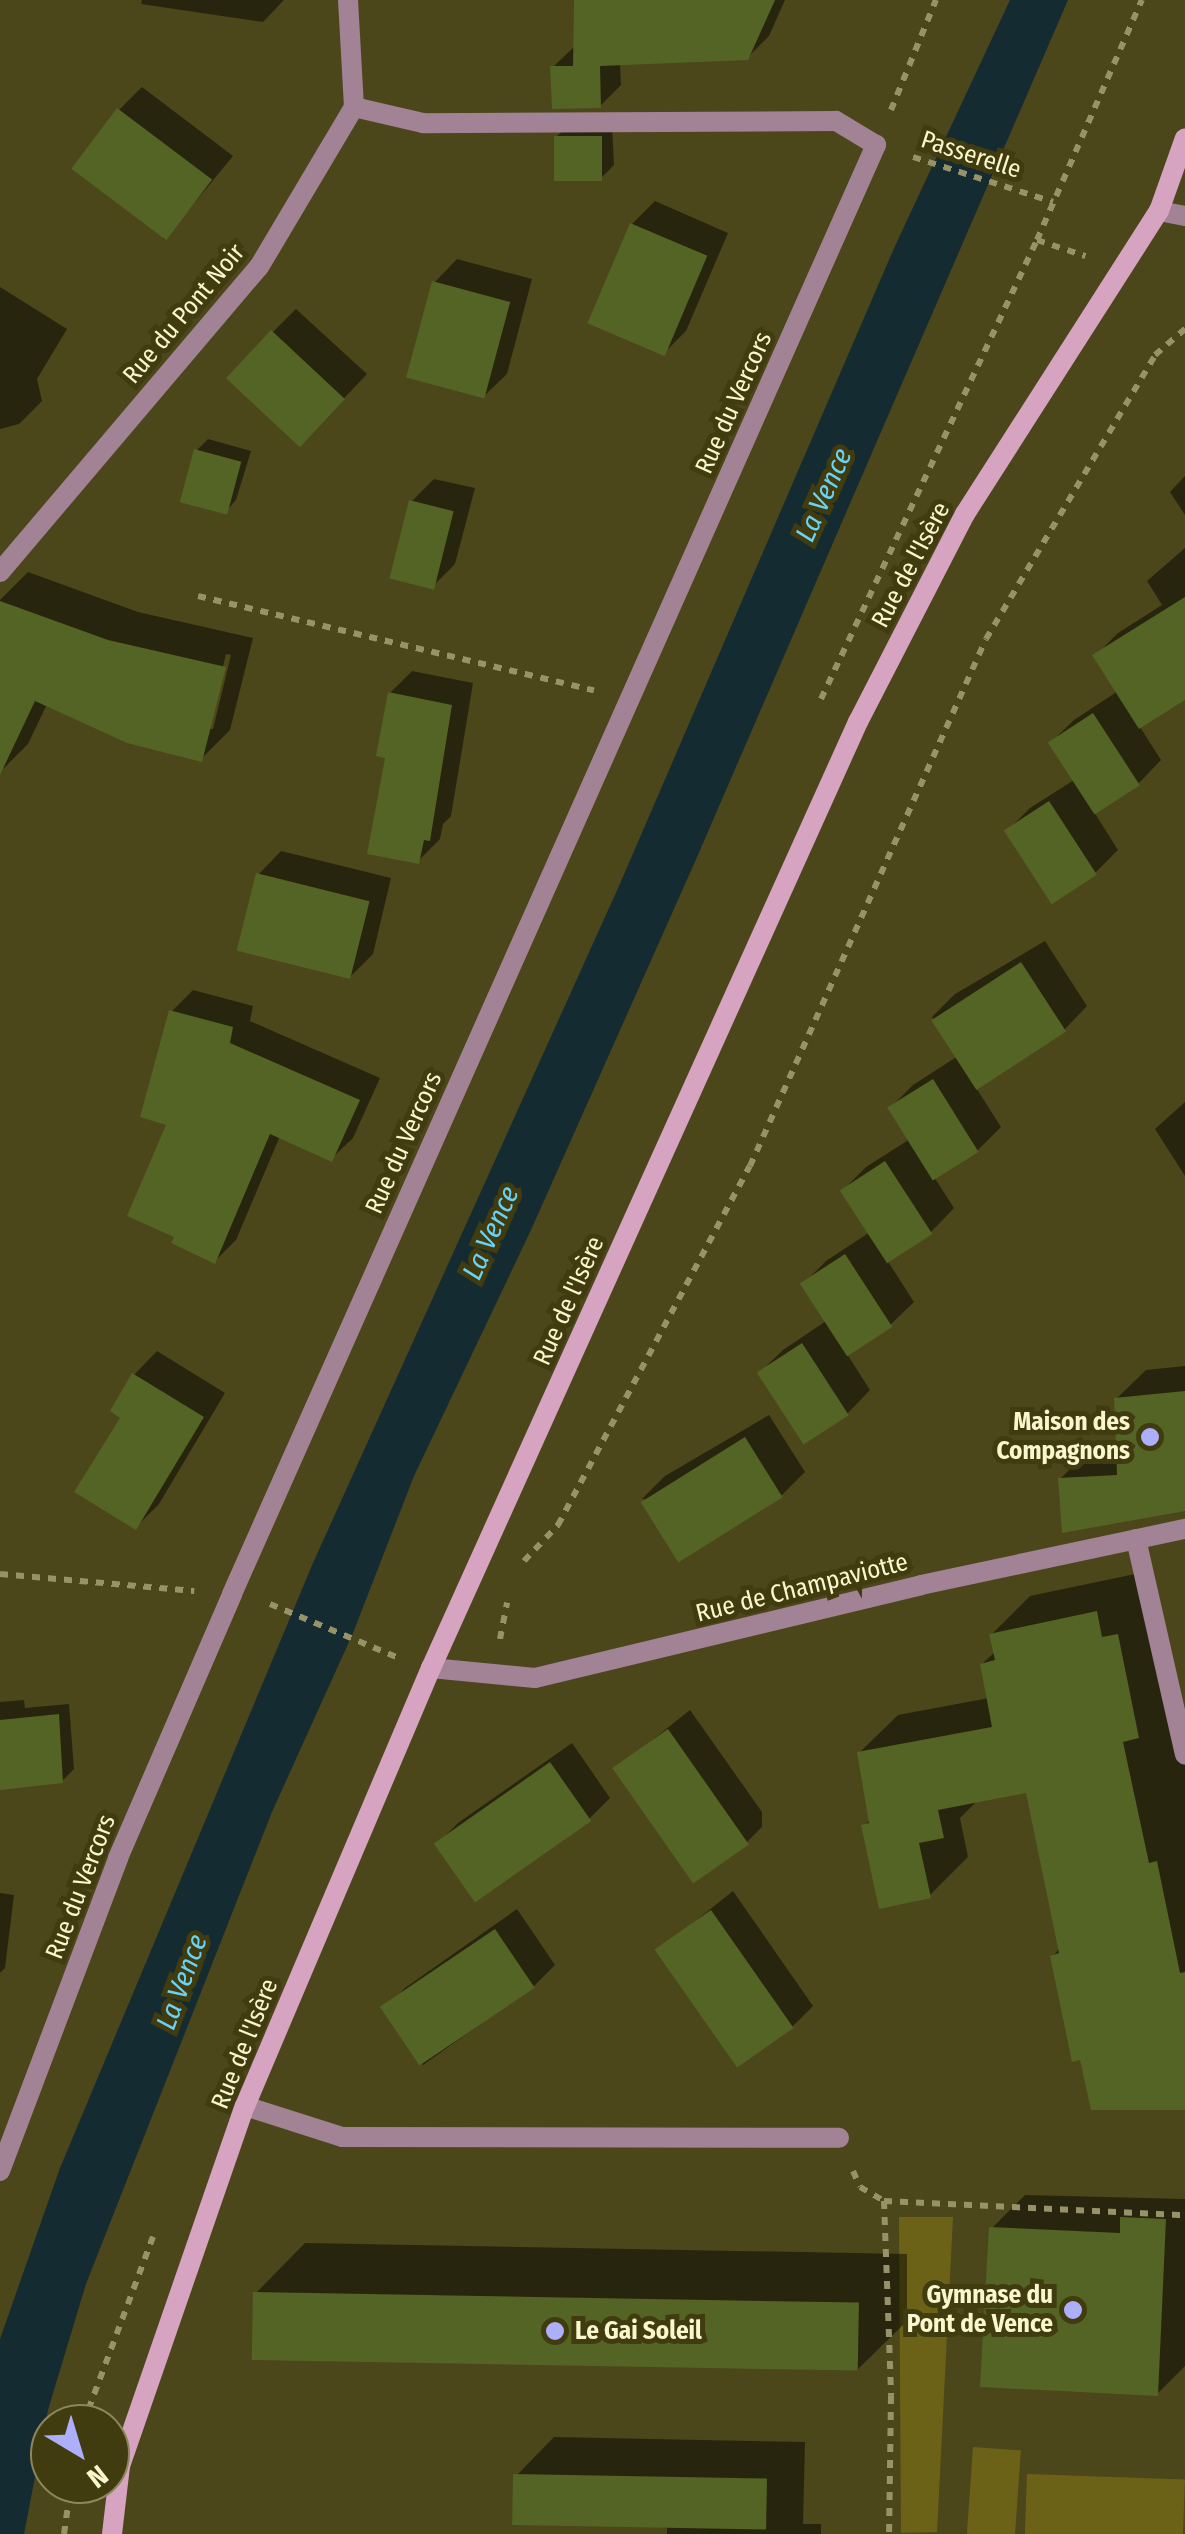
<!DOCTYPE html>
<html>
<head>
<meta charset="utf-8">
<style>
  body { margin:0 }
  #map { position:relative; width:1185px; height:2534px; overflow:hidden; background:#4c461b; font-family:"Fira Sans Condensed",sans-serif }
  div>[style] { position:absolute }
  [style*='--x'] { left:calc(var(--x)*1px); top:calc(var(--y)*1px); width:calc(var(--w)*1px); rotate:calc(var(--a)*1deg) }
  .green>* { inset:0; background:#6b6218; transform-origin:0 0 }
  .water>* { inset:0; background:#152b32 }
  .shadow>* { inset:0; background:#0007 }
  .building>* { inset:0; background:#536424; transform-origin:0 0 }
  .path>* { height:6px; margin-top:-3px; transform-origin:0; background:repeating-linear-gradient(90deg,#979268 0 8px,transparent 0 16px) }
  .lane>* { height:20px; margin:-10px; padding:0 10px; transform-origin:10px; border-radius:10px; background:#a28295 }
  .street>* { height:20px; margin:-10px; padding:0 10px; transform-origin:10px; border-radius:10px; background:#a28295 }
  .secondary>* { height:20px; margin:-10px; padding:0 10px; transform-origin:10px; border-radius:10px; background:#d6a3c1 }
  .dots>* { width:28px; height:28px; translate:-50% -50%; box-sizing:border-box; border:5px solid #413c0f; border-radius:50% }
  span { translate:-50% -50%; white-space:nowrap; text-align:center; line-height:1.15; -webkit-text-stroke:10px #413c0f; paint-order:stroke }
  .street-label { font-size:25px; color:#faf6ce }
  .poi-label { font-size:25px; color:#faf6ce; font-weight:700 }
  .right { translate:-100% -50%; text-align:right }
  .left { translate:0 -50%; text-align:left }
  .water-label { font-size:28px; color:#69d2f5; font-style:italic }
  .north { position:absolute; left:30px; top:2404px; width:100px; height:100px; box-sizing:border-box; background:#413c0f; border:2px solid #8b865b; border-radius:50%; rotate:142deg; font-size:28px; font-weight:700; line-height:40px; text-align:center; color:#faf6ce }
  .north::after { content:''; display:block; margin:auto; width:35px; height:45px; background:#adaffb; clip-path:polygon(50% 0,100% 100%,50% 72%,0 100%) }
</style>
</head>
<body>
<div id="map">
  <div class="green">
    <div style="clip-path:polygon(899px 2217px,953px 2217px,937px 2532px,901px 2533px)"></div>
    <div style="left:973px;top:2447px;width:48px;height:87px;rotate:4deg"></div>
    <div style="left:1027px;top:2474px;width:158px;height:60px;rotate:2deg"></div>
  </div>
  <div class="water">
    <div style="clip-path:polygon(1010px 0,1068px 0,694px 864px,531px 1230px,414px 1476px,353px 1633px,272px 1812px,86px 2284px,48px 2410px,24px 2534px,0 2534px,0 2339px,60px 2168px,313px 1563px,619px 886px,895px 246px)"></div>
  </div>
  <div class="shadow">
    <div style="clip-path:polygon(142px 0,284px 0,263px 22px,141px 4px)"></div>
    <div style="clip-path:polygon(587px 0,785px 0,769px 36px,747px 58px,620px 63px,621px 85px,600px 106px,553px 67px,574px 47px)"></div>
    <div style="clip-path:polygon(142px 87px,233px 156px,164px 240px,119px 110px)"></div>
    <div style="clip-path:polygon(612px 125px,614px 165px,602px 177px,556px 137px,568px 126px)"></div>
    <div style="clip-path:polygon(655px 201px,728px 233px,686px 331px,663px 354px,590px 322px,632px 224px)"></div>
    <div style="clip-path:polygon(457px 259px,532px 279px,507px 374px,483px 397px,434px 283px)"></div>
    <div style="clip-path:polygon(0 287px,67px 329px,37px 379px,42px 401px,19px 424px,0 429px)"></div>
    <div style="clip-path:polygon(296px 309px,367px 374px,332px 411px,273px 332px)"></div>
    <div style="clip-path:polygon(208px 439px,251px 451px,236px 500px,225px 512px,197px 450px)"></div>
    <div style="clip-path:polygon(1185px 476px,1185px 515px,1170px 492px)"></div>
    <div style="clip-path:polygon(434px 479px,475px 488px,455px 564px,433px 586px,412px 501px)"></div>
    <div style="clip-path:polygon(1185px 548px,1185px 697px,1140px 727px,1161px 760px,1138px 784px,1094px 812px,1118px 850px,1095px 873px,1007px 831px,1030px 808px,1074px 780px,1050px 743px,1074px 720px,1118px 691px,1095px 656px,1118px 633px,1162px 605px,1147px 581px)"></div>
    <div style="clip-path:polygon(evenodd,28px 572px,138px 612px,253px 638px,230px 730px,201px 759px,47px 704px,28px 744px,0 772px,0 600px,28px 572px,226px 654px,231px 655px,213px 729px,208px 729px,226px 654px)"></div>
    <div style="clip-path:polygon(412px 671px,473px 683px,451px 816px,443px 824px,440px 839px,418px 861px,388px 756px,390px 693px)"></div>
    <div style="clip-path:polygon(281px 851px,391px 878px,373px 954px,350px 977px,258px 875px)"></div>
    <div style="clip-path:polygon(1045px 941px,1087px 1006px,1064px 1030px,975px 1086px,1001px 1127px,978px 1150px,934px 1177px,954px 1208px,931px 1232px,887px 1260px,914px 1302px,890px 1325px,847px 1354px,870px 1390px,847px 1414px,759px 1373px,783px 1350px,826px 1321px,803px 1284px,826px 1261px,870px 1232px,843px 1190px,866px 1167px,910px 1139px,890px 1108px,913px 1085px,958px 1056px,932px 1017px,955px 994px)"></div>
    <div style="clip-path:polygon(193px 990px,253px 1006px,250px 1021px,380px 1078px,353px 1138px,331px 1159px,280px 1136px,236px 1240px,215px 1261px,170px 1124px,172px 1011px)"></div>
    <div style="clip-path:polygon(1185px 1102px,1185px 1176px,1155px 1129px)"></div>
    <div style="clip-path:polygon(157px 1351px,225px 1393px,159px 1504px,136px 1527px,124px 1417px,134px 1375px)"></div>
    <div style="clip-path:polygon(1185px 1366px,1185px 1509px,1060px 1479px,1089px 1450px,1118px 1448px,1116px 1399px,1146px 1370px)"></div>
    <div style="clip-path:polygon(769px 1415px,805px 1472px,782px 1495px,642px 1499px,665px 1476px)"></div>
    <div style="clip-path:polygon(1135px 1574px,1185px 1736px,1185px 2108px,1053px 1956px,1060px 1948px,1028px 1790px,978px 1800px,960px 1818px,968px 1857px,930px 1895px,864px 1826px,871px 1819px,859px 1753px,898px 1715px,989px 1698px,982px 1664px,996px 1651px,992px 1634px,1030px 1596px)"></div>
    <div style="clip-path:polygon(24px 1700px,25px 1708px,69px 1704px,74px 1769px,62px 1781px,0 1786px,0 1702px)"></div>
    <div style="clip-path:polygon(690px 1710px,762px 1812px,762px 1827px,740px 1849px,616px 1769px)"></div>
    <div style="clip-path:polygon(572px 1743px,610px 1798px,589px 1819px,437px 1844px,458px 1823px)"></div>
    <div style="clip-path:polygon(733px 1891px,813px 2006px,792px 2027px,658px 1951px)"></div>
    <div style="clip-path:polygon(0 1893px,14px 1895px,5px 1968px,0 1973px)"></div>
    <div style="clip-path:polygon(517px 1909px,555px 1965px,534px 1986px,423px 2065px,384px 2009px,405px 1988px)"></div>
    <div style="clip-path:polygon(1025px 2195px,1185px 2199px,1185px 2366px,1157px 2394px,992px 2228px)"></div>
    <div style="clip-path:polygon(305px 2243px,907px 2254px,907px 2321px,857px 2370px,256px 2293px)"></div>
    <div style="clip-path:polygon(554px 2437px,805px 2442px,803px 2524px,821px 2524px,821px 2534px,667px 2534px,667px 2525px,516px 2476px)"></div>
  </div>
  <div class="building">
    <div style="clip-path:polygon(574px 0,775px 0,748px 60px,600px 66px,601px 108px,552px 109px,550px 66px,573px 66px)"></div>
    <div style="left:117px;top:108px;width:119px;height:76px;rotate:37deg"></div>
    <div style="left:554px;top:136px;width:48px;height:45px"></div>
    <div style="left:630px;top:223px;width:84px;height:109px;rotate:23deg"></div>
    <div style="left:432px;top:281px;width:81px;height:100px;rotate:15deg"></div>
    <div style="left:271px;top:330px;width:101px;height:66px;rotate:43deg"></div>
    <div style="left:194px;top:449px;width:49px;height:55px;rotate:15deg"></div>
    <div style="left:409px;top:500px;width:46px;height:81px;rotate:14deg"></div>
    <div style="clip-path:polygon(1185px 597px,1185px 700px,1139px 729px,1092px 655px)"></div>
    <div style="clip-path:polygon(0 601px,108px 640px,226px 667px,202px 762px,127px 743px,35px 701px,0 775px)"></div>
    <div style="clip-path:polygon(388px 692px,452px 705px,430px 841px,424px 840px,419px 864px,367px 854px,385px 758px,376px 756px)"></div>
    <div style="left:1093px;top:713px;width:86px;height:54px;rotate:57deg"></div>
    <div style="left:1049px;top:801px;width:88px;height:54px;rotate:57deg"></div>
    <div style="left:256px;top:873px;width:117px;height:80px;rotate:14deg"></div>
    <div style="left:1021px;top:962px;width:83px;height:107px;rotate:57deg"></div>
    <div style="clip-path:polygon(169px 1010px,233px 1027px,230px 1043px,360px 1100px,332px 1162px,270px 1134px,215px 1264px,171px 1243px,174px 1237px,127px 1216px,166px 1125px,140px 1117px)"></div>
    <div style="left:933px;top:1079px;width:86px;height:54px;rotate:58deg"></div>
    <div style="left:885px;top:1161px;width:87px;height:54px;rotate:57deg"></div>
    <div style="left:845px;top:1254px;width:87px;height:54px;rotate:57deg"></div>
    <div style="left:802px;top:1343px;width:86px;height:54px;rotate:57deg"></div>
    <div style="clip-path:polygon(132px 1373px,204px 1417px,136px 1530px,74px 1492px,120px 1418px,110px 1411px)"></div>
    <div style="clip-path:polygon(1185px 1391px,1185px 1511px,1062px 1533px,1058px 1478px,1117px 1475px,1114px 1398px)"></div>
    <div style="left:745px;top:1437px;width:71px;height:123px;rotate:58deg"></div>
    <div style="clip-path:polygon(1097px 1611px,1102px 1637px,1118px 1634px,1139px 1738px,1123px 1742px,1149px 1863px,1157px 1861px,1180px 1973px,1185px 1972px,1185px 2110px,1091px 2110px,1080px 2060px,1072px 2062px,1050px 1956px,1059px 1953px,1026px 1793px,938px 1810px,944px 1838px,919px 1843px,931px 1898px,879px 1909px,861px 1825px,869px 1823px,857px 1752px,992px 1727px,980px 1664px,995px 1660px,989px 1634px)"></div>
    <div style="clip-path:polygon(59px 1714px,63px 1783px,0 1790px,0 1720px)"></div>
    <div style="left:668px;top:1729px;width:141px;height:68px;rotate:55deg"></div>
    <div style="left:550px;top:1762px;width:72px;height:142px;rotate:55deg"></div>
    <div style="left:711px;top:1910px;width:144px;height:69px;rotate:55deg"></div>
    <div style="left:495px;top:1929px;width:71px;height:139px;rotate:56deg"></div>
    <div style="clip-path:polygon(1120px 2217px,1166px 2219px,1158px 2396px,980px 2387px,989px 2227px,1120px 2233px)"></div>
    <div style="left:253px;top:2292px;width:606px;height:68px;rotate:1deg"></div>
    <div style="left:513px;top:2474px;width:254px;height:51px;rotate:1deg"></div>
  </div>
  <div class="path">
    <div style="--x:891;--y:110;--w:119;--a:-67.8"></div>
    <div style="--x:913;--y:157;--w:147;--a:17.8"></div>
    <div style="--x:1037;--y:240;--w:51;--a:18.4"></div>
    <div style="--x:198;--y:596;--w:407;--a:13.4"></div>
    <div style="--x:821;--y:699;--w:507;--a:-64.8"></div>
    <div style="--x:1037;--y:240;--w:262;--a:-66.4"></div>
    <div style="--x:524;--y:1561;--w:50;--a:-46.6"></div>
    <div style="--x:558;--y:1525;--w:407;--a:-61.9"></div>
    <div style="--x:750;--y:1166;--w:577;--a:-65.88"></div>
    <div style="--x:986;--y:639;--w:330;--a:-59.2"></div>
    <div style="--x:1155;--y:355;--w:40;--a:-41"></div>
    <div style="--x:0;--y:1574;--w:195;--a:5"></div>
    <div style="--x:270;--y:1604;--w:137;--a:22.8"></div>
    <div style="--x:500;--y:1639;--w:37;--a:-79"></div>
    <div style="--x:853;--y:2171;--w:17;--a:66"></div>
    <div style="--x:860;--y:2187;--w:28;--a:30"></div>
    <div style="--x:884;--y:2201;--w:195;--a:87.9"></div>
    <div style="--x:891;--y:2396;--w:138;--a:90.8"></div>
    <div style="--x:884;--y:2201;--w:301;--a:2.7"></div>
    <div style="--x:83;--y:2424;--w:200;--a:-69.5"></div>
    <div style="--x:64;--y:2534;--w:50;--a:-82"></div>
  </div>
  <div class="lane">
    <div style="--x:1136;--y:1539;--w:221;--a:77.2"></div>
  </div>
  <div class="street">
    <div style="--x:1159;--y:211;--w:26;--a:11"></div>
    <div style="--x:0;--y:572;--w:400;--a:-49.7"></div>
    <div style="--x:259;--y:267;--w:186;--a:-59.3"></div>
    <div style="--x:354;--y:107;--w:107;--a:-93.2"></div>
    <div style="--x:431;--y:1668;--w:104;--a:5.5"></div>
    <div style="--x:535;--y:1678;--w:397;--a:-13.5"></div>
    <div style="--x:921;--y:1585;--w:270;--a:-12"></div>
    <div style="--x:245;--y:2106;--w:102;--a:17.7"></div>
    <div style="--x:342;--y:2137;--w:497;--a:0.1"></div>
    <div style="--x:0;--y:2171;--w:335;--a:-69.3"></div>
    <div style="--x:118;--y:1858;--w:288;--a:-66.6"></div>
    <div style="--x:232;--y:1594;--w:1586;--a:-66.04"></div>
    <div style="--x:876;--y:145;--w:47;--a:-149"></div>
    <div style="--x:836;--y:121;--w:413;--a:179.7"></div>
    <div style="--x:423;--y:123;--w:71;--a:-166.9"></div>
  </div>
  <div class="secondary">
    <div style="--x:112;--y:2534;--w:68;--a:-83.3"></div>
    <div style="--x:120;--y:2466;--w:381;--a:-70.9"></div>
    <div style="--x:245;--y:2106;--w:476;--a:-67"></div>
    <div style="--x:431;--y:1668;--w:1038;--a:-65.71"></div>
    <div style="--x:858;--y:722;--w:234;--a:-62.8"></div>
    <div style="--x:965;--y:514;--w:360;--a:-57.4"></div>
    <div style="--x:1159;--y:211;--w:77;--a:-70.4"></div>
  </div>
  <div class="dots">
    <div style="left:1150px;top:1437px;background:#adaffb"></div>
    <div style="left:1073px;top:2310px;background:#adaffb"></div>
    <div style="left:555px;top:2331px;background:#adaffb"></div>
  </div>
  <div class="street-label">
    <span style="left:971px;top:155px;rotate:18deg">Passerelle</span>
    <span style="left:184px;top:314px;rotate:-50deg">Rue du Pont Noir</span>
    <span style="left:734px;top:403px;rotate:-66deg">Rue du Vercors</span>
    <span style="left:911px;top:565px;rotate:-62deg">Rue de l'Isère</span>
    <span style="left:404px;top:1143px;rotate:-66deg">Rue du Vercors</span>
    <span style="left:569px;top:1301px;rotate:-66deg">Rue de l'Isère</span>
    <span style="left:802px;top:1588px;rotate:-14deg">Rue de Champaviotte</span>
    <span style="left:81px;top:1887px;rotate:-69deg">Rue du Vercors</span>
    <span style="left:245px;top:2044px;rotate:-68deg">Rue de l'Isère</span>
  </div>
  <div class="poi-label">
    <span class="right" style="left:1130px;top:1437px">Maison des<br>Compagnons</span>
    <span class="right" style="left:1053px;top:2310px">Gymnase du<br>Pont de Vence</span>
    <span class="left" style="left:575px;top:2331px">Le Gai Soleil</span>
  </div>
  <div class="water-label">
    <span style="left:824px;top:495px;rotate:-66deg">La Vence</span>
    <span style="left:491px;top:1233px;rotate:-66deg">La Vence</span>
    <span style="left:182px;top:1982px;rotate:-70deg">La Vence</span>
  </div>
  <div class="north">N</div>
</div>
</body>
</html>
